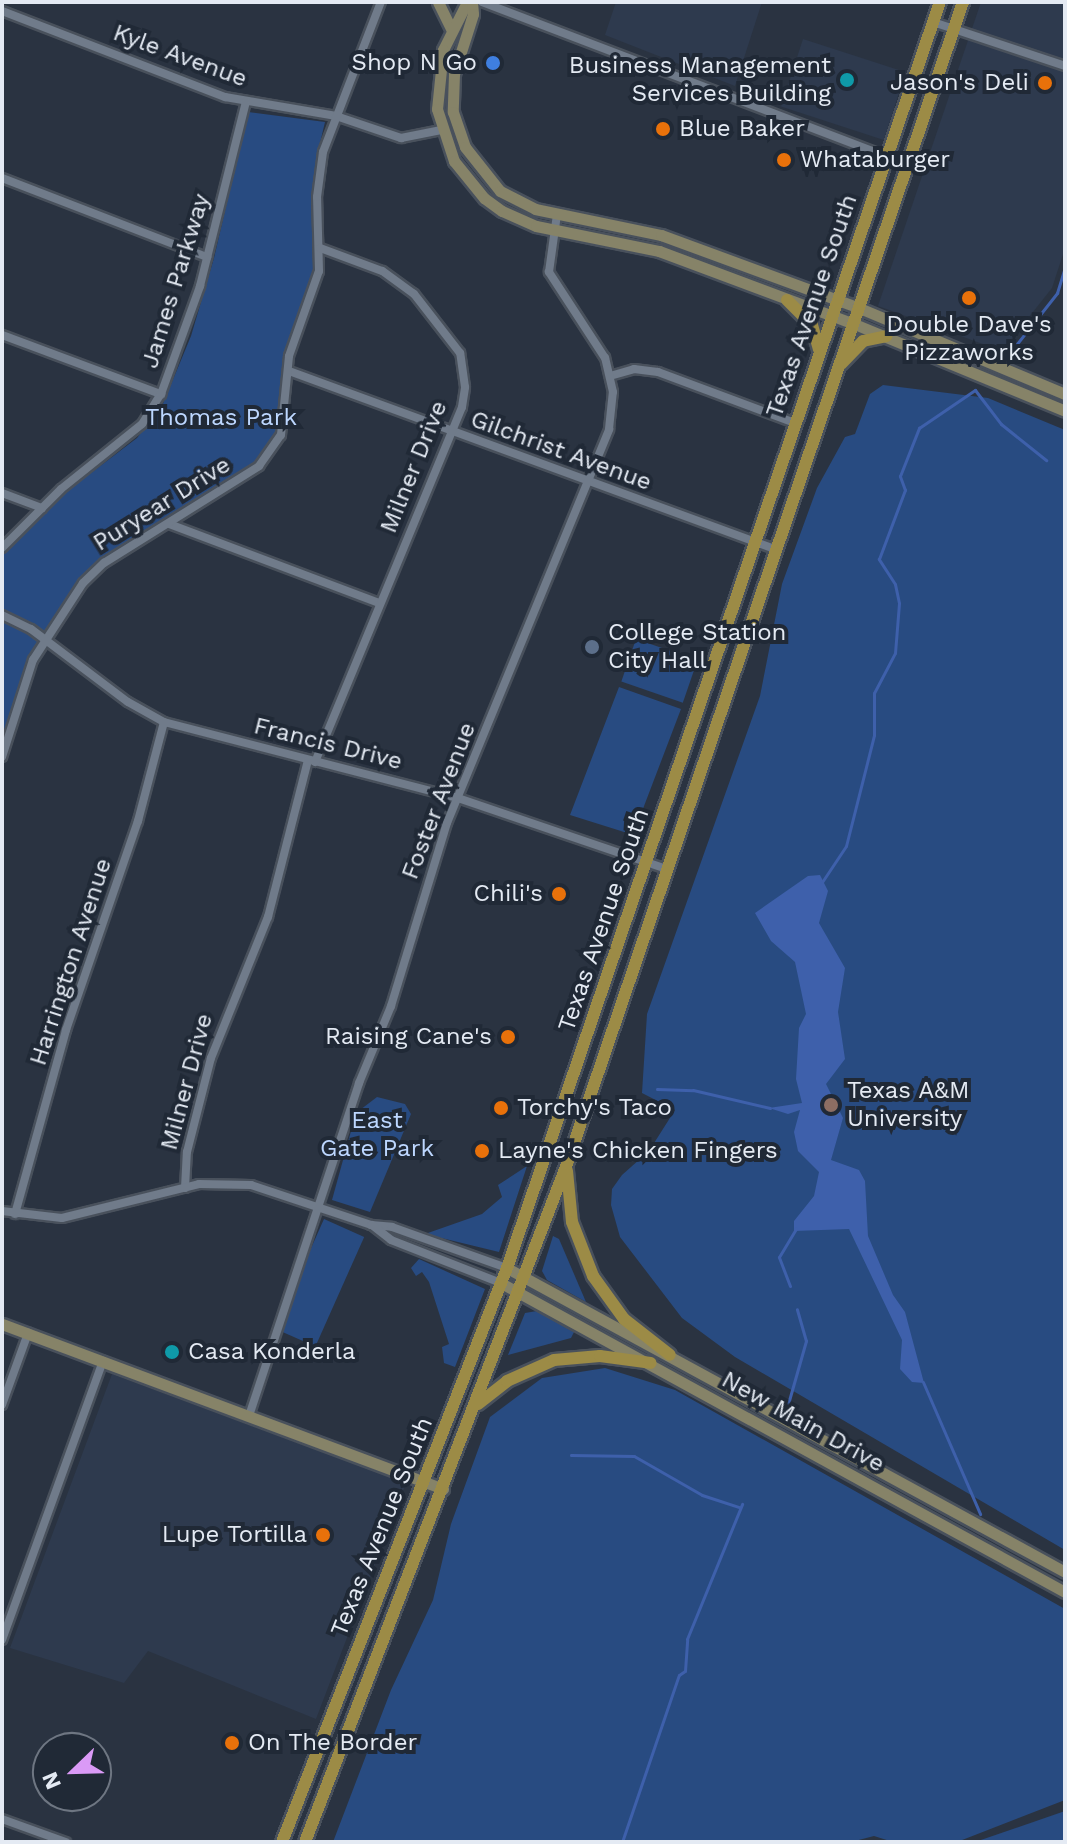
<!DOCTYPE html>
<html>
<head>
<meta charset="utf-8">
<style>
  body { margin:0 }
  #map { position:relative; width:1067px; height:1844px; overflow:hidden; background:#2a3341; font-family:"Work Sans",sans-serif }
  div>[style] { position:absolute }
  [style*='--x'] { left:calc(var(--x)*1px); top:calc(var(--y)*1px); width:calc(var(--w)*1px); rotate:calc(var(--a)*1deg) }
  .built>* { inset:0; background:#2e3a4e; transform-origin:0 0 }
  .green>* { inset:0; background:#284b81; transform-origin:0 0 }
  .water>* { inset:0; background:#3e60ab }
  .stream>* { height:3px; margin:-1.5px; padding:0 1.5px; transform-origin:1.5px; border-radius:1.5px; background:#3e60ab }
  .roads { filter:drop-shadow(2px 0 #49515c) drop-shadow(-2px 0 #49515c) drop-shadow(0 2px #49515c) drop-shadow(0 -2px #49515c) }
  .street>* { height:8px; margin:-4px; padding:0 4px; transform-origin:4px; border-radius:4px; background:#707b8a }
  .secondary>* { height:11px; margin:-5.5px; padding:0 5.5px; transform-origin:5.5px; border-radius:5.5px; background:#868368 }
  .primary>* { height:12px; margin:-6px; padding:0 6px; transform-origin:6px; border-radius:6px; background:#9c8b46 }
  .dots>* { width:22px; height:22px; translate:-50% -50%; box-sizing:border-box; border:4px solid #202936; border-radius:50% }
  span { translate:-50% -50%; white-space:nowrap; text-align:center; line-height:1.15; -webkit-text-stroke:8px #202936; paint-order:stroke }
  .street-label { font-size:24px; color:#e4eaf3 }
  .poi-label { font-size:24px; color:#e4eaf3 }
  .right { translate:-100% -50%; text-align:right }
  .left { translate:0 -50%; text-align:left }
  .park-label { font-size:24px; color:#bdd7ff }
  .frame { position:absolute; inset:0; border:4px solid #e4eaf3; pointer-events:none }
  .north { position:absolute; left:32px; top:1732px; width:80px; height:80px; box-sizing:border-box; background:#202936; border:2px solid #6e7682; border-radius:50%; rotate:247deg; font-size:22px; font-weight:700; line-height:32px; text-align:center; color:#e4eaf3 }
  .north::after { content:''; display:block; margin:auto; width:28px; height:36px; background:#da9af6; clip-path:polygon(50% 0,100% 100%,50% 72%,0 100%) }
</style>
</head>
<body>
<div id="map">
  <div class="built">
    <div style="clip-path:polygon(616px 2px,762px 2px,735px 86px,605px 35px)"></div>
    <div style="clip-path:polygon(981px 2px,1065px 2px,1065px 248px,1052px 288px,1002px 351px,878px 306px)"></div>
    <div style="left:803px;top:39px;width:108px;height:71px;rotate:18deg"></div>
    <div style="clip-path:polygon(112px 1374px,406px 1483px,316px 1719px,148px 1651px,124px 1683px,10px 1648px)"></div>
  </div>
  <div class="green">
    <div style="clip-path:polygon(248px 112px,325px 122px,316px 160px,315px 271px,286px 360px,279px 432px,267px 459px,94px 565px,77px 583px,22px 676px,2px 737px,2px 555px,45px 508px,137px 438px,162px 406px,191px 336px,214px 258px)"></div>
    <div style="clip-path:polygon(883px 385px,988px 398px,1065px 430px,1065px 1550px,735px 1357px,682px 1318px,620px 1237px,611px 1205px,612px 1189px,622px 1175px,649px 1151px,675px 1110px,642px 1093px,647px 1014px,760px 696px,782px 584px,817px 488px,845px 437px,855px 434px,870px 394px)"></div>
    <div style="left:636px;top:639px;width:65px;height:45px;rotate:19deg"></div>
    <div style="clip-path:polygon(619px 687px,681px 709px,641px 814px,640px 837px,570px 815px)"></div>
    <div style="clip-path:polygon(377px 1097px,405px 1104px,411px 1114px,370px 1212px,332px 1200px,356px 1113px)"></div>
    <div style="clip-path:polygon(527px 1166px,499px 1252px,425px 1234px,482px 1214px,502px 1197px,498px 1185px)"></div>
    <div style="left:324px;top:1219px;width:44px;height:120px;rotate:24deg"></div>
    <div style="clip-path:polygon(553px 1236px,559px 1239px,586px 1302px,547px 1280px,542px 1271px)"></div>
    <div style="clip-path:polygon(419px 1259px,485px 1289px,455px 1367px,444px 1363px,442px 1347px,449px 1344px,429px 1282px,422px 1272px,416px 1276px,411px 1268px)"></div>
    <div style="clip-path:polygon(537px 1311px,574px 1332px,571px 1338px,508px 1355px,525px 1313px)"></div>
    <div style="clip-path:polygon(605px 1368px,675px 1390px,1065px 1609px,1065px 1800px,957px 1842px,893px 1842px,874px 1836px,851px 1842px,333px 1842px,391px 1690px,433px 1600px,451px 1524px,490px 1417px,542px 1378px)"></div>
    <div style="clip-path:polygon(1065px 1811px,1065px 1842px,975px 1842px)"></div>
  </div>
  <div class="water">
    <div style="clip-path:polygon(820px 875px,828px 891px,819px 923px,845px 968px,838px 1012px,845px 1059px,826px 1084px,843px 1118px,831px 1160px,859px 1170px,865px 1181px,868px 1236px,893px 1295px,905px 1312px,924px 1383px,912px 1382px,900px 1369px,902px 1340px,849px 1229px,794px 1231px,794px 1221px,814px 1196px,819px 1172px,798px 1151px,794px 1132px,800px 1110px,788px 1114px,769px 1108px,802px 1103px,796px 1079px,799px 1028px,806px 1014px,795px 962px,771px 941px,755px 913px,808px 876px)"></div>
  </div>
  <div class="stream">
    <div style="--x:1012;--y:350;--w:73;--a:-51.7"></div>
    <div style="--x:1057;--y:293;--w:27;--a:-73"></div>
    <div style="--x:822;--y:882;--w:43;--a:-56.3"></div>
    <div style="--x:846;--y:846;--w:114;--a:-75.8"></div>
    <div style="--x:874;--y:735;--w:42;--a:-90"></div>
    <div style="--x:874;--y:693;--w:45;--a:-62.3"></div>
    <div style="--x:895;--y:653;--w:50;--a:-85.4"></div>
    <div style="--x:899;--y:603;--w:19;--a:-102"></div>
    <div style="--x:895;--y:584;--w:30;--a:-123"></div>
    <div style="--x:879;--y:559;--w:74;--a:-69.4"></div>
    <div style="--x:905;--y:490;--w:15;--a:-110"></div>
    <div style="--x:900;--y:476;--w:52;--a:-68.4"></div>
    <div style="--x:919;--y:428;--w:68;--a:-34.2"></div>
    <div style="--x:975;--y:390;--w:43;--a:52.6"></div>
    <div style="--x:1001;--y:424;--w:58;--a:38.7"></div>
    <div style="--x:657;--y:1089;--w:36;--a:2"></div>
    <div style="--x:693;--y:1090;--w:79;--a:13.2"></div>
    <div style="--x:790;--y:1286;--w:31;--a:-111"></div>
    <div style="--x:779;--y:1257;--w:33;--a:-59"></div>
    <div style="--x:923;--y:1382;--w:144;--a:66.6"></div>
    <div style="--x:788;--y:1404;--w:66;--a:-74.1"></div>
    <div style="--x:806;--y:1341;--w:33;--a:-106"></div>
    <div style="--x:571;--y:1455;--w:63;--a:0.9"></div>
    <div style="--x:634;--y:1456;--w:78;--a:29.8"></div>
    <div style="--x:702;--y:1495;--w:39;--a:18"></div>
    <div style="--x:622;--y:1842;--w:176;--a:-71.2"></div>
    <div style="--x:679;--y:1675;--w:7;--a:-34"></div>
    <div style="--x:685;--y:1671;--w:32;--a:-86"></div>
    <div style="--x:687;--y:1639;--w:146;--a:-67.8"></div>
  </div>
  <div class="roads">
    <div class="street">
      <div style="--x:482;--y:2;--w:434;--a:20.9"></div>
      <div style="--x:2;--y:11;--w:239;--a:21.1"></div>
      <div style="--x:225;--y:97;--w:113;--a:9.7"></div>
      <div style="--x:336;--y:116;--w:69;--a:18.7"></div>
      <div style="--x:401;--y:138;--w:41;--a:-11.3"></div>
      <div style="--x:933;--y:22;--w:139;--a:18.4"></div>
      <div style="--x:2;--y:178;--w:220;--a:21.1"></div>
      <div style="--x:2;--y:335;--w:170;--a:20.4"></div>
      <div style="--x:289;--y:371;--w:518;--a:20.12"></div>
      <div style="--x:610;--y:376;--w:25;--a:-16"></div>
      <div style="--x:634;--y:369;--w:24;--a:7"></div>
      <div style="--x:658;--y:372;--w:146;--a:20.4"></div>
      <div style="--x:2;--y:493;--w:43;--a:20.6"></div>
      <div style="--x:169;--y:524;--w:224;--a:20.6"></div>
      <div style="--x:2;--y:548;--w:83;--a:-45"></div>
      <div style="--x:61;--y:489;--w:104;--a:-38.7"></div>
      <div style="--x:142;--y:424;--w:36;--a:-58"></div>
      <div style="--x:161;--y:394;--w:115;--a:-70.1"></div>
      <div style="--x:200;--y:286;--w:190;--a:-76"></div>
      <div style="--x:2;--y:615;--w:32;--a:26"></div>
      <div style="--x:31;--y:629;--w:121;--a:37"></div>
      <div style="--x:128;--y:702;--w:41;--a:29.1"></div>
      <div style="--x:164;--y:722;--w:304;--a:14.5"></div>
      <div style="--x:458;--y:798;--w:221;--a:18.8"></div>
      <div style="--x:2;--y:757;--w:102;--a:-72.3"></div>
      <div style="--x:33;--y:660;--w:92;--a:-57"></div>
      <div style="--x:83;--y:583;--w:29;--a:-44"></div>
      <div style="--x:104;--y:563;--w:183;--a:-32"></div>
      <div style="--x:259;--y:466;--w:38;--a:-55"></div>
      <div style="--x:281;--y:435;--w:79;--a:-84.2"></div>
      <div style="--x:289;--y:356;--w:90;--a:-70.6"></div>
      <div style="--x:319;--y:271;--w:74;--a:-91.5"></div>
      <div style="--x:317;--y:197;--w:45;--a:-82.4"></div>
      <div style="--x:323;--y:152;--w:161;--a:-68.9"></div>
      <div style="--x:315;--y:762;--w:384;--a:-67.5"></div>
      <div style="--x:462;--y:407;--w:20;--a:-81"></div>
      <div style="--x:465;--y:387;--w:34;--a:-98"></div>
      <div style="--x:460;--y:353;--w:75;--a:-127.9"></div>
      <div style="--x:414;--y:294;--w:39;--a:-144"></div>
      <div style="--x:382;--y:271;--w:66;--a:-159.6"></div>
      <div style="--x:185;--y:1188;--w:36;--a:-87"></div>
      <div style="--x:187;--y:1152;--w:97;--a:-75.7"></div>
      <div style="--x:211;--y:1058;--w:152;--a:-68"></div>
      <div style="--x:268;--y:917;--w:162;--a:-75.7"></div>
      <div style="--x:2;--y:1211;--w:60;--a:6.7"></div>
      <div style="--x:62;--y:1218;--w:141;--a:-13.9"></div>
      <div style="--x:199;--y:1184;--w:52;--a:1.1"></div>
      <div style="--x:251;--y:1185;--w:126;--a:18.4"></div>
      <div style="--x:371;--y:1225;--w:21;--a:5"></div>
      <div style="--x:392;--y:1227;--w:122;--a:19.6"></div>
      <div style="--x:15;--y:1214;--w:191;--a:-74.5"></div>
      <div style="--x:66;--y:1030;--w:221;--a:-71"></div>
      <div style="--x:138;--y:821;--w:102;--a:-75.3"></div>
      <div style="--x:372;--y:1225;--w:24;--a:38"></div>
      <div style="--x:391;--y:1240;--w:118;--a:21.4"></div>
      <div style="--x:2;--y:1405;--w:77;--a:-70.1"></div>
      <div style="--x:249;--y:1416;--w:351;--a:-71.7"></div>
      <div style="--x:359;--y:1083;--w:83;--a:-67.4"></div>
      <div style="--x:391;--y:1006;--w:191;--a:-73"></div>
      <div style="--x:447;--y:823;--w:426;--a:-67.6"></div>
      <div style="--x:609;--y:429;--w:37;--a:-84"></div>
      <div style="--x:613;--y:392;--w:35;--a:-103"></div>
      <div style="--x:605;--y:358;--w:103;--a:-123.1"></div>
      <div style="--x:549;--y:272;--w:59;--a:-82.1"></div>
      <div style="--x:2;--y:1640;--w:297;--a:-70.1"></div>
      <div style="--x:2;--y:1819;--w:68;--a:19.8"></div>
    </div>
    <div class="secondary">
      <div style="--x:438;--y:2;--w:30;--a:64"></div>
      <div style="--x:467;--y:2;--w:54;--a:116.6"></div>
      <div style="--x:443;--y:50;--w:59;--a:95.8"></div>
      <div style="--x:437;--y:109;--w:55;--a:71.9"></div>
      <div style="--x:454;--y:161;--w:48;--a:51"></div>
      <div style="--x:484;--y:198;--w:22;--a:36"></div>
      <div style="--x:502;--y:211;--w:37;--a:24"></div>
      <div style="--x:536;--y:226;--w:126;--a:11.5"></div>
      <div style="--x:659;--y:251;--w:206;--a:20.5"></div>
      <div style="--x:852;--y:323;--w:230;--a:22.4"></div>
      <div style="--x:472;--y:2;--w:12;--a:85"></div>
      <div style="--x:473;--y:14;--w:63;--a:107.6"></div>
      <div style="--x:454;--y:74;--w:38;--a:92"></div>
      <div style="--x:453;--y:112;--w:37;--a:71"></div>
      <div style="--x:465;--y:147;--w:56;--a:51.5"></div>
      <div style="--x:500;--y:191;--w:39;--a:27"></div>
      <div style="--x:535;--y:209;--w:129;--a:11.7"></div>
      <div style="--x:661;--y:235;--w:209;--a:20.2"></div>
      <div style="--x:857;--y:307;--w:225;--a:22.7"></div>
      <div style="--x:507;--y:1268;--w:635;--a:28.58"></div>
      <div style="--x:501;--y:1283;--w:643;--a:28.72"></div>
      <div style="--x:2;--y:1324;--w:471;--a:20.5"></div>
    </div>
    <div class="primary">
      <div style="--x:787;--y:300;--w:35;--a:45"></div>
      <div style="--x:812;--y:325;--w:25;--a:74"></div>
      <div style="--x:841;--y:364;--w:32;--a:-46"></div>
      <div style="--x:863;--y:341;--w:24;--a:-12"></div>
      <div style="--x:567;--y:1171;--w:51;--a:84.4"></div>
      <div style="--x:572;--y:1222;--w:58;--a:68.7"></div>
      <div style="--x:593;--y:1276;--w:53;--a:54.2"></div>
      <div style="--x:624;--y:1319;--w:58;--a:38"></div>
      <div style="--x:478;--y:1404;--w:37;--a:-38"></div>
      <div style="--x:507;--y:1381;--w:51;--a:-24.1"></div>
      <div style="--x:554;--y:1360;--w:46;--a:-5"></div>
      <div style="--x:600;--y:1356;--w:51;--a:7.8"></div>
      <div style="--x:282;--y:1842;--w:617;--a:-68.6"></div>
      <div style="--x:507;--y:1268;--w:1338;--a:-71.12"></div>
      <div style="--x:305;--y:1842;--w:727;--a:-68.87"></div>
      <div style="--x:567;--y:1164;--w:1228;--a:-71.18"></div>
    </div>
  </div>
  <div class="dots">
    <div style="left:493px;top:63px;background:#3f7fe0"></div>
    <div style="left:847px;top:80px;background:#0f9aa8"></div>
    <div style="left:1045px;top:83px;background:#e8710a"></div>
    <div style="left:663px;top:129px;background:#e8710a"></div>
    <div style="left:784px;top:160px;background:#e8710a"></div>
    <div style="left:969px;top:298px;background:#e8710a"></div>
    <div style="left:592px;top:647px;background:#5c6f8a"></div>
    <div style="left:559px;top:894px;background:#e8710a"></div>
    <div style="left:508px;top:1037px;background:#e8710a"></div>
    <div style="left:831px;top:1105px;background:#8d6e63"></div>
    <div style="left:501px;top:1108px;background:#e8710a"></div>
    <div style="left:482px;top:1151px;background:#e8710a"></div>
    <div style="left:172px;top:1352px;background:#0f9aa8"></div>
    <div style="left:323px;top:1535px;background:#e8710a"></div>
    <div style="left:232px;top:1743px;background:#e8710a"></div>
  </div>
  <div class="street-label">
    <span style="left:180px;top:56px;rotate:20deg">Kyle Avenue</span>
    <span style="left:176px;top:281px;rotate:-73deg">James Parkway</span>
    <span style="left:812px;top:306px;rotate:-71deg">Texas Avenue South</span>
    <span style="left:561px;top:451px;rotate:20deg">Gilchrist Avenue</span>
    <span style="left:414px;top:467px;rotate:-68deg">Milner Drive</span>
    <span style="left:162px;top:504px;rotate:-32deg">Puryear Drive</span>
    <span style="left:328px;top:744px;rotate:14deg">Francis Drive</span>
    <span style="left:439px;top:801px;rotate:-69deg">Foster Avenue</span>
    <span style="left:604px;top:920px;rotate:-71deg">Texas Avenue South</span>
    <span style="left:71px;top:962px;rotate:-72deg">Harrington Avenue</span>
    <span style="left:187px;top:1082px;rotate:-75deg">Milner Drive</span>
    <span style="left:803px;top:1422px;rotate:29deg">New Main Drive</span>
    <span style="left:382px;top:1527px;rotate:-68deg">Texas Avenue South</span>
  </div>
  <div class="poi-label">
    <span class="right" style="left:477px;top:63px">Shop N Go</span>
    <span class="right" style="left:831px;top:80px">Business Management<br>Services Building</span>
    <span class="right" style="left:1029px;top:83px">Jason's Deli</span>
    <span class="left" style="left:679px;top:129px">Blue Baker</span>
    <span class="left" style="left:800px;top:160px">Whataburger</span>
    <span style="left:969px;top:339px">Double Dave's<br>Pizzaworks</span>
    <span class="left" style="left:608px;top:647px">College Station<br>City Hall</span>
    <span class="right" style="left:543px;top:894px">Chili's</span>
    <span class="right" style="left:492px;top:1037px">Raising Cane's</span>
    <span class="left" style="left:847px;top:1105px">Texas A&amp;M<br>University</span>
    <span class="left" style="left:517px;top:1108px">Torchy's Taco</span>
    <span class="left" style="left:498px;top:1151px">Layne's Chicken Fingers</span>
    <span class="left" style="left:188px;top:1352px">Casa Konderla</span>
    <span class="right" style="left:307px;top:1535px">Lupe Tortilla</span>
    <span class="left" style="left:248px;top:1743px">On The Border</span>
  </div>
  <div class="park-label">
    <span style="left:221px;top:418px">Thomas Park</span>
    <span style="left:377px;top:1135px">East<br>Gate Park</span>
  </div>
  <div class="frame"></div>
  <div class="north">N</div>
</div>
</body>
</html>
